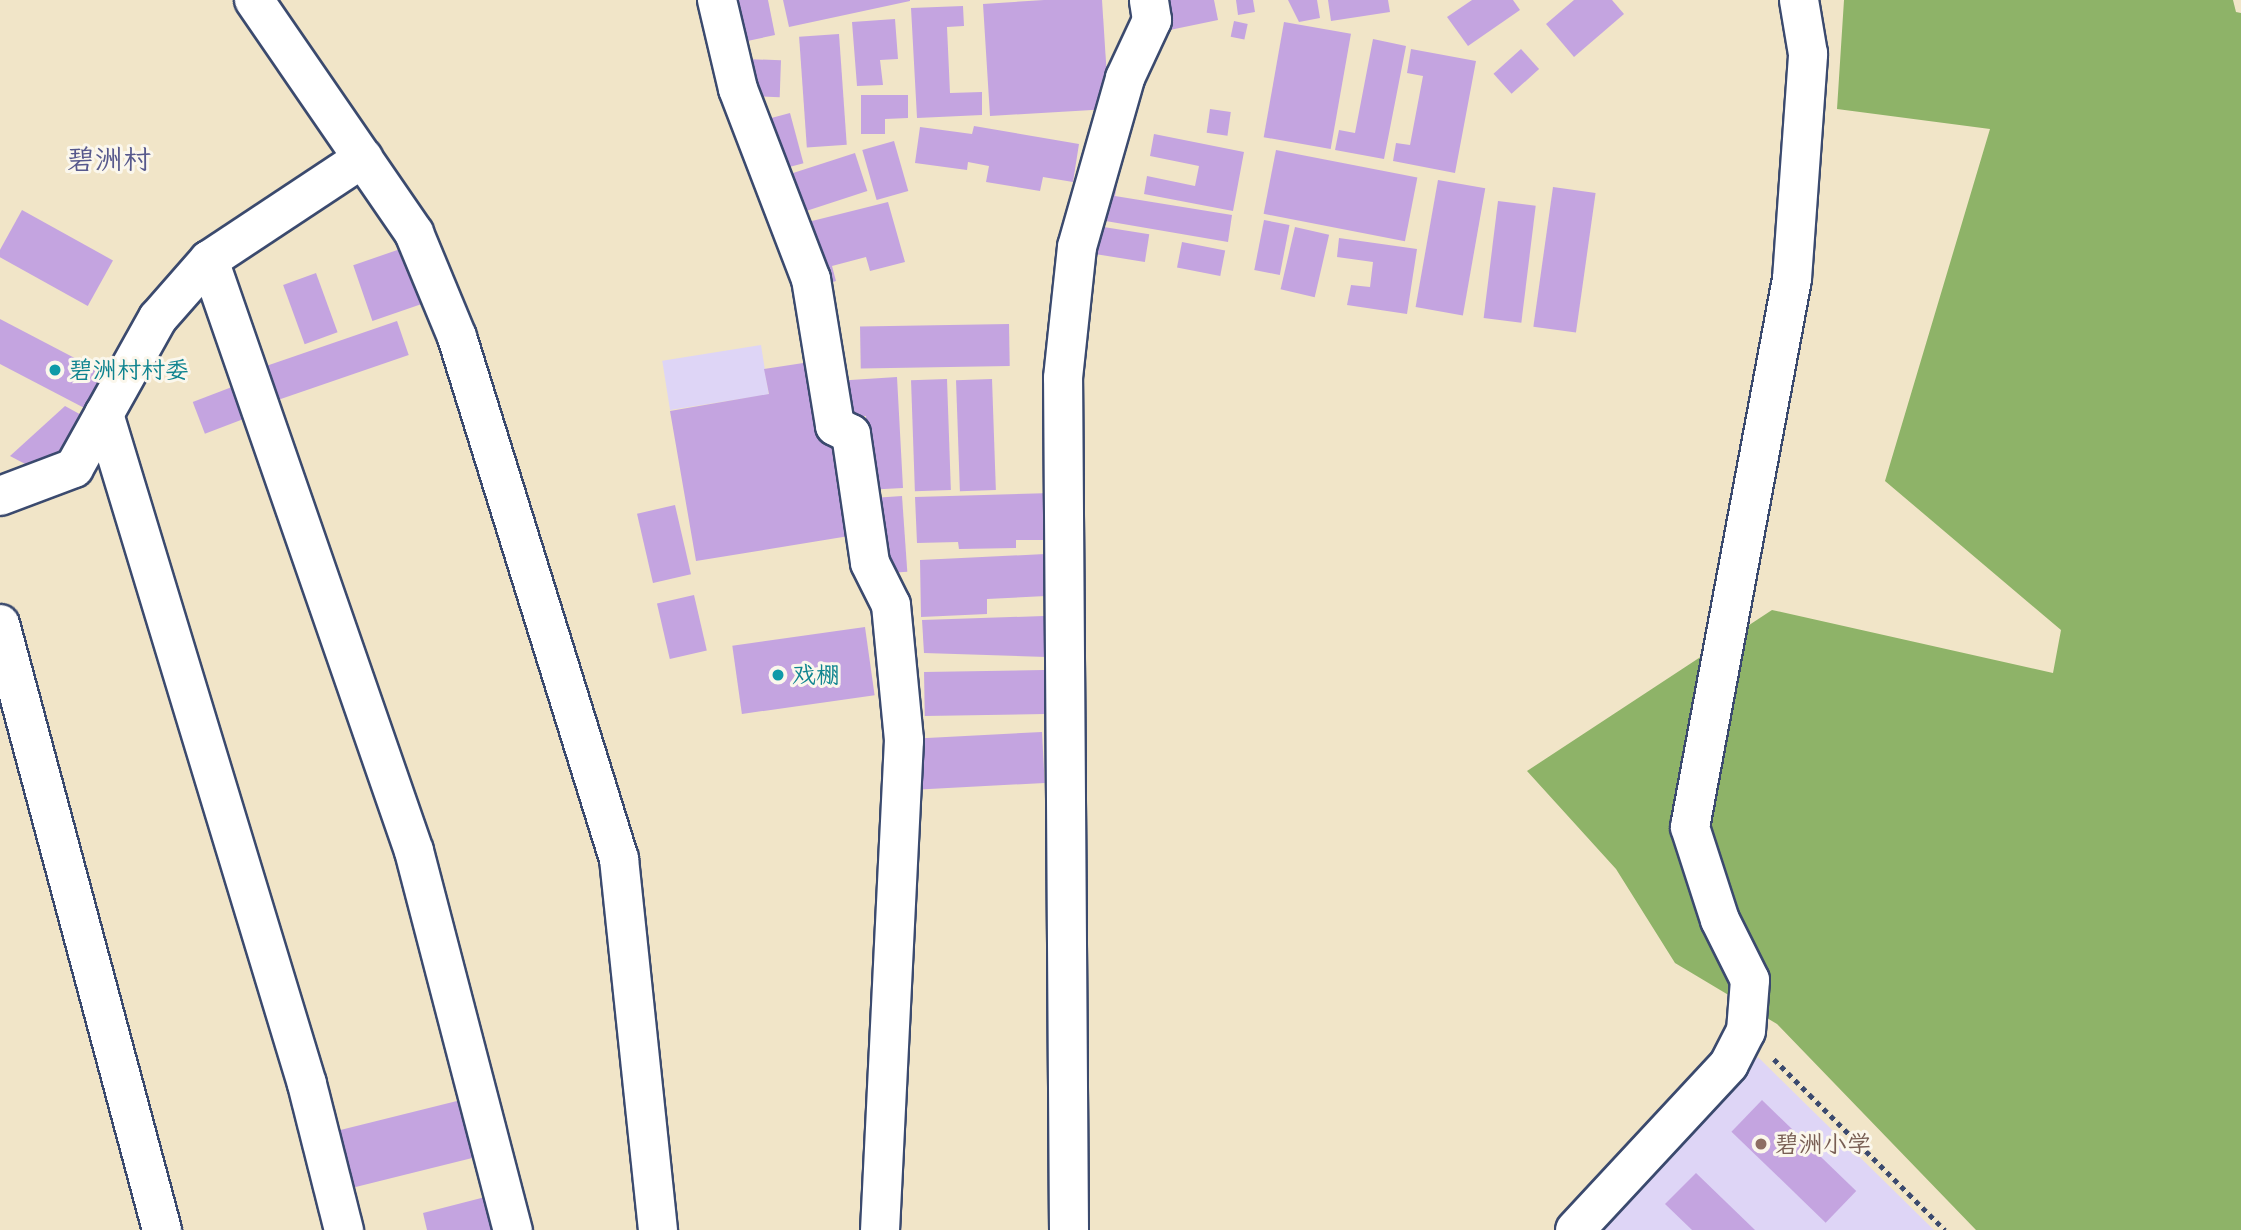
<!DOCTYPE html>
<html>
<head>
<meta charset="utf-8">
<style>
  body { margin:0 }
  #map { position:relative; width:2241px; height:1230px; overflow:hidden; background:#f1e5c8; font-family:Itim,"LXGW WenKai TC",sans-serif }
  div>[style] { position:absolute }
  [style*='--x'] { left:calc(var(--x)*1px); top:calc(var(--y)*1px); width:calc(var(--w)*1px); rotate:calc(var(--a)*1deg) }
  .built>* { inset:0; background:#ded5f6; transform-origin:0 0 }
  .forest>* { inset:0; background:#8eb368 }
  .building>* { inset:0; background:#c4a4e0; transform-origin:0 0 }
  .path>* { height:4.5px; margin-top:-2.25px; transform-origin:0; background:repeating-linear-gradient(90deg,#3b4a6e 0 5px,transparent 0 10px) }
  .roads { filter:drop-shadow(2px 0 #3b4a6e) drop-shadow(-2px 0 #3b4a6e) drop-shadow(0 2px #3b4a6e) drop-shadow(0 -2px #3b4a6e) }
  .minor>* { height:38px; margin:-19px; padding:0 19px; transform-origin:19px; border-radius:19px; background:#fff }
  .dots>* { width:19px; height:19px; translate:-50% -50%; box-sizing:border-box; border:4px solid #fbf7ec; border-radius:50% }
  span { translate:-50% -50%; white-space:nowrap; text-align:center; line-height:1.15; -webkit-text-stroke:6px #fbf7ec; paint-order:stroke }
  .culture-label { font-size:24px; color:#0d838f }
  .left { translate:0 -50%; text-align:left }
  .education-label { font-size:24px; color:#785e54 }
  .quarter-label { font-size:28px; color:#56588c }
</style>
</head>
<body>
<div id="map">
  <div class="built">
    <div style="left:761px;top:345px;width:50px;height:100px;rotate:81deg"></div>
    <div style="clip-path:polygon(1758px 1057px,1934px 1230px,1595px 1230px)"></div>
  </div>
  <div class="forest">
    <div style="clip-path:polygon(1844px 0,2233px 0,2236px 12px,2241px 13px,2241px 1230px,1976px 1230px,1777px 1024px,1675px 963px,1616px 869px,1527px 771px,1772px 610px,2053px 673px,2061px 630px,1885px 481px,1990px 129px,1837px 109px)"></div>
  </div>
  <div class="building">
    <div style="clip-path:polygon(729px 0,768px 0,775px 35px,738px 43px)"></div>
    <div style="clip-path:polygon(783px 0,910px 0,910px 1px,789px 27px)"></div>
    <div style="clip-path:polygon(1044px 0,1102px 0,1109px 109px,990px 116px,983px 4px)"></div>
    <div style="clip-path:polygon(1159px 0,1214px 0,1218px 20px,1165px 31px)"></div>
    <div style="clip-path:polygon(1236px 0,1253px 0,1255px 12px,1238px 15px)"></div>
    <div style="clip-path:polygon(1288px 0,1317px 0,1320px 18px,1299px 22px)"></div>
    <div style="clip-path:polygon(1328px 0,1388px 0,1390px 12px,1331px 21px)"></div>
    <div style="clip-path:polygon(1472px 0,1513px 0,1520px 10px,1468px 46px,1447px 17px)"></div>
    <div style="clip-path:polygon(1574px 0,1612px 0,1624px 14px,1574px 57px,1546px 24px)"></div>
    <div style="clip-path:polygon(963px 6px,964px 26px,947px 27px,950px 93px,982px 92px,982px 115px,917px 118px,911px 8px)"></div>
    <div style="clip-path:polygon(895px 19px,898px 59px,880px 60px,883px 85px,857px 86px,852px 22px)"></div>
    <div style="left:1234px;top:21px;width:14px;height:16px;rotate:12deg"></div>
    <div style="left:1284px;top:22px;width:68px;height:117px;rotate:10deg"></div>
    <div style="left:839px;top:34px;width:111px;height:40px;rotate:86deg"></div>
    <div style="clip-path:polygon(1373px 39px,1406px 46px,1384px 159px,1335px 150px,1339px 130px,1355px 133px)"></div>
    <div style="clip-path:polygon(1411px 49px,1476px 61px,1455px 173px,1393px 161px,1396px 143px,1410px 145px,1423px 76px,1407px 73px)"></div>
    <div style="left:1521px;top:49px;width:27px;height:37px;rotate:48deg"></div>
    <div style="left:745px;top:59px;width:36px;height:37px;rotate:2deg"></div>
    <div style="clip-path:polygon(861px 95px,908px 95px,908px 118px,885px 119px,885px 134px,861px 134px)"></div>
    <div style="left:1210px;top:109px;width:21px;height:24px;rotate:8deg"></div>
    <div style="left:790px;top:113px;width:52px;height:28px;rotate:75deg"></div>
    <div style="clip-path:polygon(974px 126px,1079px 144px,1073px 182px,1043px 177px,1040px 191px,986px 182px,989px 166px,968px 162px,967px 170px,915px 163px,920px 127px,972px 134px)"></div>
    <div style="clip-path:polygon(1154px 134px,1244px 152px,1233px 211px,1144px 194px,1147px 176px,1195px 186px,1199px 166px,1150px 156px)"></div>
    <div style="left:894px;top:141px;width:52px;height:33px;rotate:74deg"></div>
    <div style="left:1276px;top:150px;width:144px;height:65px;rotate:11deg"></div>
    <div style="left:855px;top:153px;width:40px;height:74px;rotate:72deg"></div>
    <div style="left:1438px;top:180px;width:48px;height:129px;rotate:10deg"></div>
    <div style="clip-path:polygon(1100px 181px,1117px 184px,1115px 196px,1232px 215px,1228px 242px,1094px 219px)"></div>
    <div style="left:1553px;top:187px;width:43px;height:141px;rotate:8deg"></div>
    <div style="left:1498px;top:201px;width:38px;height:118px;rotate:7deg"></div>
    <div style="clip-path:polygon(888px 202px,905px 262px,870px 271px,866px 257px,832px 266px,836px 281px,821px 286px,804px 223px)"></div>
    <div style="left:22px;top:210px;width:104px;height:52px;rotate:29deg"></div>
    <div style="left:1264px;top:220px;width:26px;height:51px;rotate:11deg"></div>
    <div style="left:1091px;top:225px;width:59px;height:28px;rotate:9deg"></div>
    <div style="left:1295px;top:227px;width:35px;height:64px;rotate:13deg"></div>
    <div style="clip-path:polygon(1339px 238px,1417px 249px,1407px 314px,1347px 305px,1351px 285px,1370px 287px,1373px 262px,1337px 257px)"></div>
    <div style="left:1182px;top:242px;width:44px;height:26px;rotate:11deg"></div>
    <div style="left:409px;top:246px;width:59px;height:59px;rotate:71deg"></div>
    <div style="left:316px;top:273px;width:63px;height:35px;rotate:70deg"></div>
    <div style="clip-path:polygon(0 319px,111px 377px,92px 412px,0 364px)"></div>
    <div style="left:397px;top:321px;width:36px;height:143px;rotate:71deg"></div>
    <div style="left:1009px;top:324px;width:42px;height:149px;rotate:89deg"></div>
    <div style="clip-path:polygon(823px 360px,849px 536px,696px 561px,670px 411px,769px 394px,764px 369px)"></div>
    <div style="clip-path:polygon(897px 377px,903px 488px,865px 490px,866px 416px,837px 419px,835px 381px)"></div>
    <div style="left:947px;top:379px;width:111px;height:36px;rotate:88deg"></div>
    <div style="left:992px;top:379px;width:111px;height:36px;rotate:88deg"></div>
    <div style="left:245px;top:382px;width:34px;height:56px;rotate:69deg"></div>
    <div style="clip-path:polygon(65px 406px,94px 422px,44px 474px,10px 456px)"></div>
    <div style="clip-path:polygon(1052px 493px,1053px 540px,1016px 540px,1016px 548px,959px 549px,958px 542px,917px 543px,915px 497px)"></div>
    <div style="left:902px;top:496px;width:76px;height:22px;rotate:86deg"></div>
    <div style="left:675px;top:505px;width:71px;height:39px;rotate:77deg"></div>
    <div style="clip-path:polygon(1045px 554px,1046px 596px,987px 599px,987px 614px,921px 617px,920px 560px)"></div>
    <div style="left:694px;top:595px;width:57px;height:38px;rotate:77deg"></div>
    <div style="clip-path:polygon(1044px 616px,1046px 657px,924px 653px,922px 620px)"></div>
    <div style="left:865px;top:627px;width:69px;height:134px;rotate:82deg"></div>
    <div style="left:1044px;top:670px;width:44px;height:120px;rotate:89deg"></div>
    <div style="left:1042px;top:732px;width:51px;height:125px;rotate:87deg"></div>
    <div style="left:469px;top:1098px;width:59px;height:146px;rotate:76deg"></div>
    <div style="left:1762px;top:1100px;width:131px;height:44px;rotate:44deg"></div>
    <div style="clip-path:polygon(1696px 1173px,1755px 1230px,1692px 1230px,1665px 1204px)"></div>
    <div style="clip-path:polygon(493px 1195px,502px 1230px,427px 1230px,423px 1213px)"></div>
  </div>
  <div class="path">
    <div style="--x:1774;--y:1059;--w:242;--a:45"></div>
  </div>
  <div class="roads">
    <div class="minor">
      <div style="--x:254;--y:0;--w:283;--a:55.5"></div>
      <div style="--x:414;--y:233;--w:113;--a:67.5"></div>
      <div style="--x:457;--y:337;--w:547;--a:72.76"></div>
      <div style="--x:619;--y:859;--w:373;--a:84"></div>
      <div style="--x:717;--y:0;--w:91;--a:76.7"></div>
      <div style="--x:738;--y:89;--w:204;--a:69"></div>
      <div style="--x:811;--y:279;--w:149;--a:80.7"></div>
      <div style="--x:835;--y:426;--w:18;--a:27"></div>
      <div style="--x:851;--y:434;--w:130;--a:81.6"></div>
      <div style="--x:870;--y:563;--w:47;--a:63.4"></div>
      <div style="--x:891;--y:605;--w:136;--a:84.5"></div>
      <div style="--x:904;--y:740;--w:491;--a:92.8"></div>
      <div style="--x:209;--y:260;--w:626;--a:70.87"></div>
      <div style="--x:414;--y:851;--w:392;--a:75.4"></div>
      <div style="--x:104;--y:414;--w:700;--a:73.14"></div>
      <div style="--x:307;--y:1084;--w:151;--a:75.8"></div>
      <div style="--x:0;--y:496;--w:79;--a:-20.7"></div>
      <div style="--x:74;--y:468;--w:172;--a:-60.8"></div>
      <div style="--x:158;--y:318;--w:77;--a:-48.7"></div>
      <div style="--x:209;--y:260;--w:185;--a:-33.5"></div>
      <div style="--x:0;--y:624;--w:627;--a:75.03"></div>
      <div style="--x:1069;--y:1230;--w:852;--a:-90.4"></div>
      <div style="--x:1063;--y:378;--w:132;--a:-83.9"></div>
      <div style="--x:1077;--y:247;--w:176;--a:-74.1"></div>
      <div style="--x:1125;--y:78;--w:64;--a:-65"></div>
      <div style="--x:1152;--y:20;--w:20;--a:-99"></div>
      <div style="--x:1575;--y:1230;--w:226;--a:-47.1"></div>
      <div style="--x:1729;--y:1064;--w:37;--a:-63"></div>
      <div style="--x:1746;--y:1031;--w:51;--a:-85.5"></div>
      <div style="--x:1750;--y:980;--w:67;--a:-116.6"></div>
      <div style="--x:1720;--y:920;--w:98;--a:-107.9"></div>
      <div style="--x:1690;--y:827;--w:557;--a:-79.46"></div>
      <div style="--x:1792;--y:279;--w:226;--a:-85.9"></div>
      <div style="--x:1808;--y:54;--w:55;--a:-99.5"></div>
    </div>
  </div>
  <div class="dots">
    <div style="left:55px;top:370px;background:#0f9aa8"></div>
    <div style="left:778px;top:675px;background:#0f9aa8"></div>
    <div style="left:1761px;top:1144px;background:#8d6e63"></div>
  </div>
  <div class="culture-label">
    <span class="left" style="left:69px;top:370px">碧洲村村委</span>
    <span class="left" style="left:792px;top:675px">戏棚</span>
  </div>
  <div class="education-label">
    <span class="left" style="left:1775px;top:1144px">碧洲小学</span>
  </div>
  <div class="quarter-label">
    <span style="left:109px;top:159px">碧洲村</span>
  </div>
</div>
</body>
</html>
